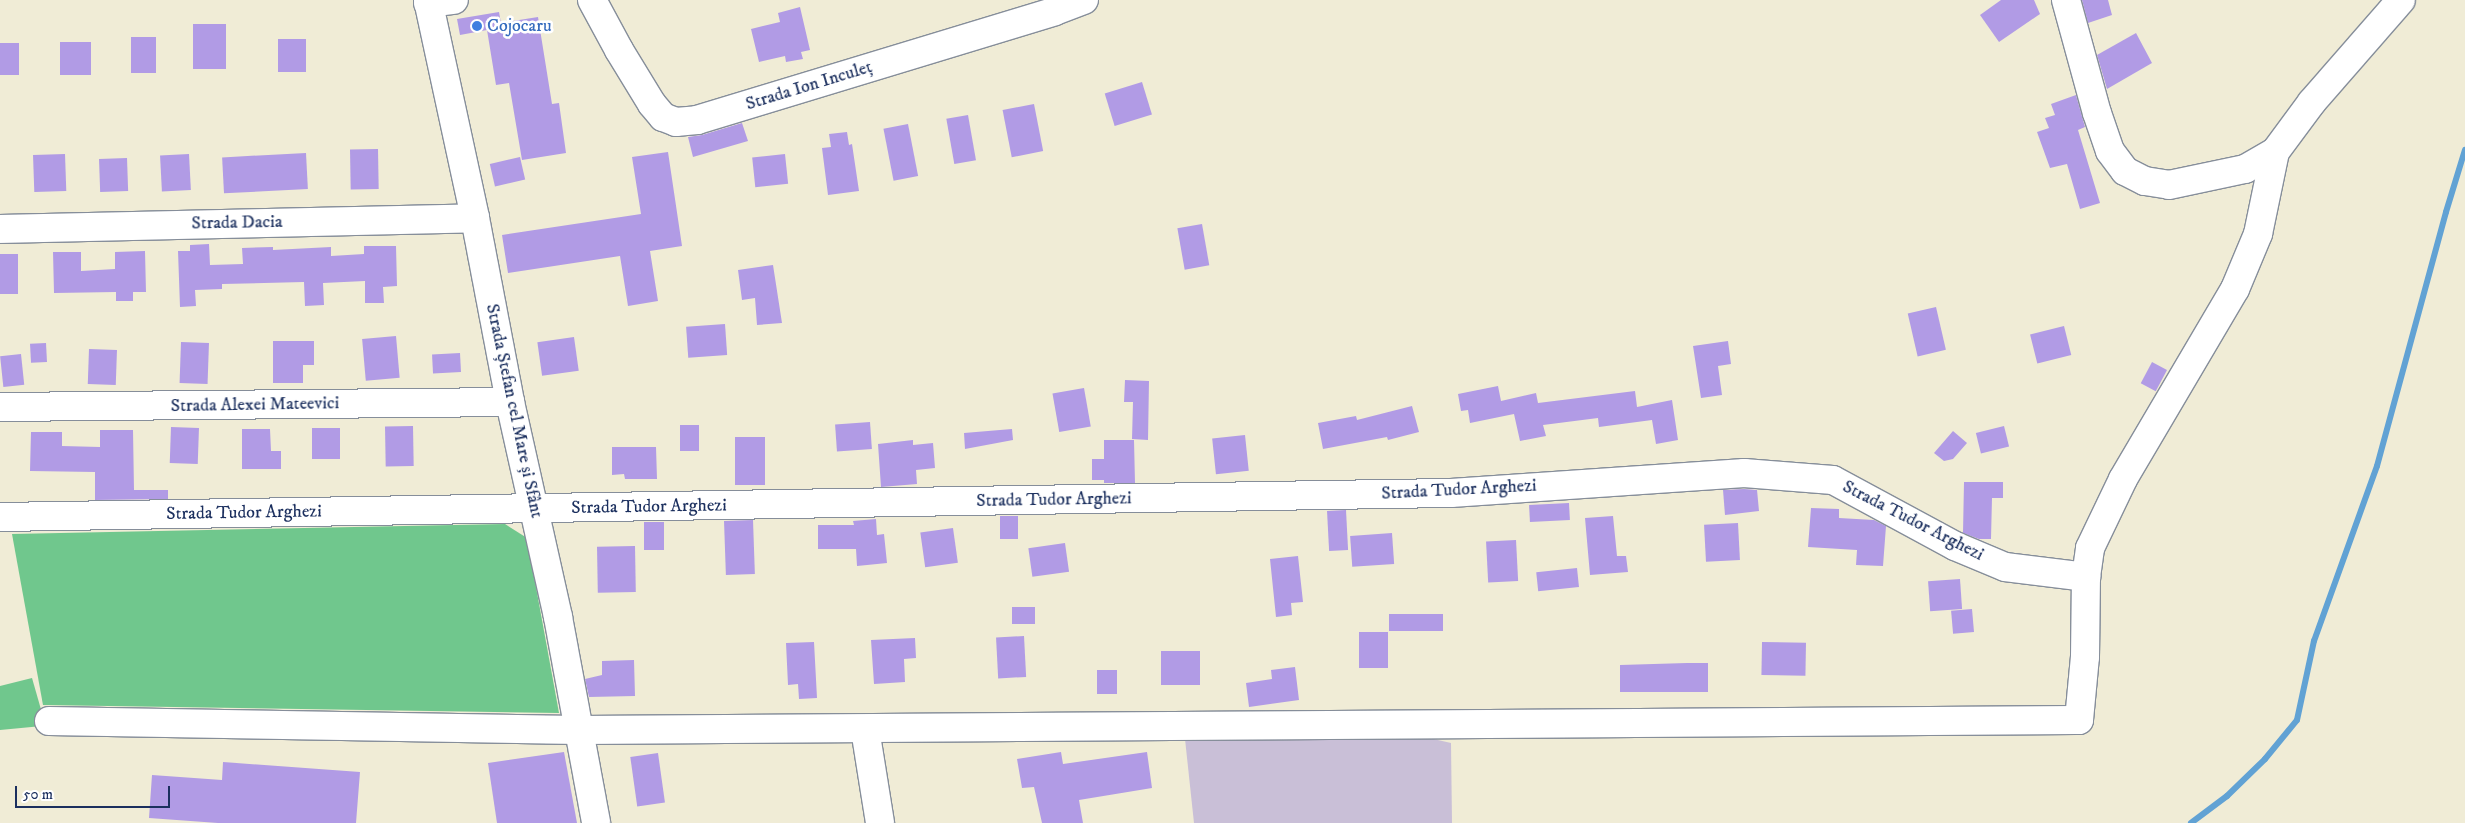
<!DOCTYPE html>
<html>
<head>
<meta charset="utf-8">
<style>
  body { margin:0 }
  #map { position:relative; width:2465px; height:823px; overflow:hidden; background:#f0ecd6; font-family:"IM FELL DW Pica",serif }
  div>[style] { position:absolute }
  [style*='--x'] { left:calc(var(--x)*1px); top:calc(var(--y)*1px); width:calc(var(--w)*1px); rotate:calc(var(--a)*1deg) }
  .industrial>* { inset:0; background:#c9bfd7 }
  .green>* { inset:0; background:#70c78d }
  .stream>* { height:6px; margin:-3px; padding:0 3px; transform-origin:3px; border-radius:3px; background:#61a2d4 }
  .building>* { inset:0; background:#b19be5; transform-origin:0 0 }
  .roads { filter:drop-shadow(1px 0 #868e9a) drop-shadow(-1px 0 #868e9a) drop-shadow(0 1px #868e9a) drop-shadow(0 -1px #868e9a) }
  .minor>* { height:28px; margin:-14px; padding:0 14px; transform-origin:14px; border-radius:14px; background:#fff }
  .dots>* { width:14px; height:14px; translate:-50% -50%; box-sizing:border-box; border:2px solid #fff; border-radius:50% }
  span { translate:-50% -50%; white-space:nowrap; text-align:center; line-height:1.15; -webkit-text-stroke:5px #fff; paint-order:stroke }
  .shop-label { font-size:18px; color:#366cbe }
  .left { translate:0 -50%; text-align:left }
  .street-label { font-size:18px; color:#1b2f5e }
  .scale { position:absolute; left:15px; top:786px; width:155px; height:22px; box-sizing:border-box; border:2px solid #1b2f5e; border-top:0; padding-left:6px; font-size:15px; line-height:18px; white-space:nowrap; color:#1b2f5e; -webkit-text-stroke:4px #fff; paint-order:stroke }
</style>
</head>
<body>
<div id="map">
  <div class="industrial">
    <div style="clip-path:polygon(1429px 738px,1451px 743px,1452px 823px,1194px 823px,1185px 739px)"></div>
  </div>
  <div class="green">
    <div style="clip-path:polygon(505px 524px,527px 538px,559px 713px,43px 705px,12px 534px)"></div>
    <div style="clip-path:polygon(32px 678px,42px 713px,42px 726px,0 730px,0 686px)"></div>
  </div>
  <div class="stream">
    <div style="--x:2191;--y:823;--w:45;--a:-36.9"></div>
    <div style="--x:2227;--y:796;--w:53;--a:-44.2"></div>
    <div style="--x:2265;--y:759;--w:50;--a:-50.6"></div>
    <div style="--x:2297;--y:720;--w:81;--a:-77.9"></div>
    <div style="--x:2314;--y:641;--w:186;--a:-70.2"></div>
    <div style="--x:2377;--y:466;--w:263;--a:-74.8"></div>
    <div style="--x:2446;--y:212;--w:65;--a:-73"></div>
  </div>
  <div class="building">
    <div style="clip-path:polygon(2001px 0,2034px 0,2040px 14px,1999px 42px,1980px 15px)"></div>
    <div style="clip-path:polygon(2082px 0,2108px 0,2112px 15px,2088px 23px)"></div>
    <div style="clip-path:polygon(800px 7px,810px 50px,801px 52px,803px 59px,786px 62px,785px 56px,759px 62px,751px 29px,780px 22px,778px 13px)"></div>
    <div style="clip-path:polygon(499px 12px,501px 23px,538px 17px,552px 104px,559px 103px,566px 153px,522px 160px,509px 83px,496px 85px,487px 30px,460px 35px,457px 19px)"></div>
    <div style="left:193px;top:24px;width:33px;height:45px"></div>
    <div style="clip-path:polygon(2136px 33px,2152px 63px,2107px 89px,2097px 55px)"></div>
    <div style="left:156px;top:37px;width:36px;height:25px;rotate:90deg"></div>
    <div style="left:278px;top:39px;width:28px;height:33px"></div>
    <div style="left:60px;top:42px;width:31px;height:33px"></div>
    <div style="left:0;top:43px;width:19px;height:32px"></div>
    <div style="left:1142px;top:82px;width:34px;height:39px;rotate:73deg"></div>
    <div style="clip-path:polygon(2076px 95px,2085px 127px,2078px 130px,2100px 203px,2080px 209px,2067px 164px,2050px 168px,2037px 132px,2049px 128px,2045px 118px,2055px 115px,2051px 104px)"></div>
    <div style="left:1034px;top:104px;width:48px;height:32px;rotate:79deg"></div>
    <div style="left:968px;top:115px;width:46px;height:22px;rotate:80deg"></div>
    <div style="clip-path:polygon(742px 123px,748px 141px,693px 157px,688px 137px,702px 135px)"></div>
    <div style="left:908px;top:124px;width:53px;height:25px;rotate:79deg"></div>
    <div style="clip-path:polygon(847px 132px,849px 145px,852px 144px,859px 191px,828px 195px,822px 148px,831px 147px,829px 134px)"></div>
    <div style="left:378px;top:149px;width:40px;height:28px;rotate:89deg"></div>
    <div style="clip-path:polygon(668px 152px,682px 246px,650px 251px,658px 301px,628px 306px,620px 256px,508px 273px,502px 235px,641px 214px,632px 157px)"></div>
    <div style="left:306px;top:153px;width:36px;height:84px;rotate:87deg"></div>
    <div style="left:65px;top:154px;width:37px;height:32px;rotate:88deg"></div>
    <div style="left:189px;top:154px;width:36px;height:29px;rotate:87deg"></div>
    <div style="left:785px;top:154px;width:30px;height:33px;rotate:84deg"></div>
    <div style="left:520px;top:157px;width:23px;height:31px;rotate:77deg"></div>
    <div style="left:127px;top:158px;width:33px;height:28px;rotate:88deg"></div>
    <div style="left:1202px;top:224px;width:42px;height:25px;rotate:80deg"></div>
    <div style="clip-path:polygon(209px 244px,210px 265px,243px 264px,242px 248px,273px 247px,273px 250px,331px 247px,331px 256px,364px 254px,364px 246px,396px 246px,397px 286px,383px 287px,384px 303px,365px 303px,365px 281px,323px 283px,324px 305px,305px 306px,304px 282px,222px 284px,222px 289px,195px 290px,196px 306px,180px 307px,178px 251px,190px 251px,190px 245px)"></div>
    <div style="clip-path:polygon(145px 251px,146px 292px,133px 292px,133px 301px,116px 301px,116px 292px,54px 293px,53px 252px,81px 252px,81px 271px,115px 269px,115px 252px)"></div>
    <div style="left:0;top:254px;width:18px;height:40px"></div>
    <div style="clip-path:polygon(773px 265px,782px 323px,757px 325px,755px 298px,742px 300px,738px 270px)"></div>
    <div style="left:1936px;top:307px;width:44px;height:29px;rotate:77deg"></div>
    <div style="left:725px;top:324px;width:31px;height:39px;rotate:86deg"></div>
    <div style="left:2064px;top:326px;width:30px;height:35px;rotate:76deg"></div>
    <div style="left:396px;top:336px;width:42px;height:34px;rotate:85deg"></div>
    <div style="left:574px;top:337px;width:34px;height:37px;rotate:82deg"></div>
    <div style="clip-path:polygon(273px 341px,314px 341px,314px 365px,303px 365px,303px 383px,273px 383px)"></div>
    <div style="clip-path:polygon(1728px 341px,1731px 364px,1718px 366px,1722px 395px,1701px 398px,1693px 346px)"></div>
    <div style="left:181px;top:342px;width:28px;height:41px;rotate:2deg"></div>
    <div style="left:46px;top:343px;width:19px;height:16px;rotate:87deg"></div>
    <div style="left:89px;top:349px;width:28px;height:35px;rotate:2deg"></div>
    <div style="left:460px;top:353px;width:19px;height:28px;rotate:87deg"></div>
    <div style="left:21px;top:354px;width:31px;height:21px;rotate:84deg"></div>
    <div style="left:2152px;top:362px;width:17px;height:24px;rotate:28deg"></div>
    <div style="clip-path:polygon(1125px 380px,1149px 381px,1148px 440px,1132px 439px,1133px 402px,1124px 402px)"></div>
    <div style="clip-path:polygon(1498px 386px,1501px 401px,1536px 393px,1538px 403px,1635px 391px,1637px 407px,1672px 400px,1678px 440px,1656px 444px,1652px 420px,1599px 427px,1598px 418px,1543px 425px,1546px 436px,1520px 441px,1514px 414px,1470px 423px,1468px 410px,1461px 411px,1458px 394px)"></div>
    <div style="left:1084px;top:388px;width:39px;height:32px;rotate:80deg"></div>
    <div style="clip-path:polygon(1412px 406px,1419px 432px,1388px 440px,1387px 437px,1323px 449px,1318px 423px,1356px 416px,1357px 420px)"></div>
    <div style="left:870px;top:422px;width:27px;height:35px;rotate:86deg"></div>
    <div style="left:680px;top:425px;width:19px;height:26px"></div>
    <div style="left:413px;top:426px;width:40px;height:28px;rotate:89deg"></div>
    <div style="left:2004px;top:426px;width:21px;height:29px;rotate:76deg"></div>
    <div style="left:171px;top:427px;width:28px;height:36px;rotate:2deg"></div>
    <div style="left:312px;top:428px;width:28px;height:31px"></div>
    <div style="clip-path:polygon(242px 429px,270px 429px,271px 451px,281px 451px,281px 469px,242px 469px)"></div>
    <div style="clip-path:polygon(1012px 429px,1013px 440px,965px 449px,964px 433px)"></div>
    <div style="clip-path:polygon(100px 430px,133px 430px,134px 490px,168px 490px,168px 499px,95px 500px,95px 472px,30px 471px,31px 432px,62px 432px,62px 446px,100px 447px)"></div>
    <div style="clip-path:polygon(1953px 431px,1967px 443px,1953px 459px,1944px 461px,1934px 453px)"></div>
    <div style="left:1245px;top:435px;width:36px;height:33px;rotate:84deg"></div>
    <div style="left:735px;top:437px;width:30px;height:48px"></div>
    <div style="clip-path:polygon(913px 440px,913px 445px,933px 443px,935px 468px,916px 470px,917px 484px,881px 487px,878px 444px)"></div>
    <div style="clip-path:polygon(1104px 440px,1134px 440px,1135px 483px,1104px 483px,1104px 480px,1092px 480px,1092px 459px,1104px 459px)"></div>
    <div style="clip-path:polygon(612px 447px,656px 447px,657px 479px,625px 479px,624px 474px,612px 475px)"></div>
    <div style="clip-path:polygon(1964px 482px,2003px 482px,2003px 498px,1992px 498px,1991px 539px,1979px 539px,1963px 533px)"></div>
    <div style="clip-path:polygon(1744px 489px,1757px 490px,1759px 511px,1725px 515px,1723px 490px)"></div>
    <div style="left:1569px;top:503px;width:17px;height:40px;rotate:87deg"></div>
    <div style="clip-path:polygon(1811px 508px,1839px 509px,1839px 518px,1874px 520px,1886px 526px,1883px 566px,1856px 565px,1857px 550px,1808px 547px)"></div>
    <div style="left:1346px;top:510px;width:40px;height:19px;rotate:87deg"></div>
    <div style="left:1000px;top:516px;width:18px;height:23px"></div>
    <div style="clip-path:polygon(1613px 516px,1617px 556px,1626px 556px,1628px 572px,1590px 575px,1585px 518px)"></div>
    <div style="clip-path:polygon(876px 519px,877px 535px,884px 534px,887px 563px,857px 566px,856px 549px,818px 549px,818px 525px,854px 525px,853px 521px)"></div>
    <div style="left:753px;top:520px;width:54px;height:29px;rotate:88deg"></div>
    <div style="left:644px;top:522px;width:20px;height:28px"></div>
    <div style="left:1738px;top:523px;width:37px;height:34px;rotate:87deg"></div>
    <div style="left:953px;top:528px;width:35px;height:33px;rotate:82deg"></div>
    <div style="left:1392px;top:533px;width:31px;height:42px;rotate:86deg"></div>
    <div style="left:1516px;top:540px;width:41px;height:30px;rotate:87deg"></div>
    <div style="left:1065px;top:543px;width:29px;height:37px;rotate:82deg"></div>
    <div style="left:635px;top:546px;width:46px;height:38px;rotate:89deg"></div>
    <div style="clip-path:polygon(1298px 556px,1303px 602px,1291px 603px,1292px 615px,1276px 617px,1270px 559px)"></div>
    <div style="left:1577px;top:568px;width:19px;height:41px;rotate:84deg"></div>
    <div style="left:1960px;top:579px;width:30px;height:32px;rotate:86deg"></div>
    <div style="left:1012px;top:607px;width:23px;height:17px"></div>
    <div style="left:1972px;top:609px;width:23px;height:21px;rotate:85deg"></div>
    <div style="left:1389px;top:614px;width:54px;height:17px"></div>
    <div style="left:1359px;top:632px;width:29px;height:36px"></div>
    <div style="left:1024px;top:636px;width:41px;height:28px;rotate:87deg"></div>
    <div style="clip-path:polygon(915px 638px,916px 658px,904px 659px,905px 682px,874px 684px,871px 640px)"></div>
    <div style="clip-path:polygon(814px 642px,817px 698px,799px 699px,798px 684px,788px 685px,786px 643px)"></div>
    <div style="left:1762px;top:642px;width:44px;height:33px;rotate:1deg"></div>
    <div style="left:1161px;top:651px;width:39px;height:34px"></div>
    <div style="clip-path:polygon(634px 660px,635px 696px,589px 697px,585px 679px,602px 675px,602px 661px)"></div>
    <div style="clip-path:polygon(1687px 663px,1708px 663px,1708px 692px,1620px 692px,1620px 665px)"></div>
    <div style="clip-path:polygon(1295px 667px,1299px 700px,1249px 707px,1246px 683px,1272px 679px,1271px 670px)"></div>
    <div style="left:1097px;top:670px;width:20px;height:24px"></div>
    <div style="clip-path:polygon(564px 752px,577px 823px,497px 823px,488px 763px)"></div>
    <div style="clip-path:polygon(1061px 752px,1063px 764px,1147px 752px,1152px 788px,1079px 800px,1083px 823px,1042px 823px,1034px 787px,1022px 788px,1017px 759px)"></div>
    <div style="left:658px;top:753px;width:50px;height:28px;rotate:82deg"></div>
    <div style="clip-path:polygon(223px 762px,360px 772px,356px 823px,218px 823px,149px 818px,152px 775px,222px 780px)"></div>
  </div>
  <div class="roads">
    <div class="minor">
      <div style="--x:428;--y:0;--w:223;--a:77.8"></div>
      <div style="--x:475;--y:218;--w:187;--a:79.2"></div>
      <div style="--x:510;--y:402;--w:220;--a:77.4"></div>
      <div style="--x:558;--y:617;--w:209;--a:79.5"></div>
      <div style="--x:592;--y:0;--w:57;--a:61.6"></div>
      <div style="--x:619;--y:50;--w:63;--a:58.6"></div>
      <div style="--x:652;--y:104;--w:17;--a:50"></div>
      <div style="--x:663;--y:117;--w:14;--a:21"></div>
      <div style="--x:676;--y:122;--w:21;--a:-5"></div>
      <div style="--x:697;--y:120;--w:374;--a:-16.9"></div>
      <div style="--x:1055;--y:11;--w:31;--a:-21"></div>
      <div style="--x:2066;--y:0;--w:117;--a:74.7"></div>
      <div style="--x:2097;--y:113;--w:40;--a:71.1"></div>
      <div style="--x:2110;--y:151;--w:25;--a:53"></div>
      <div style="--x:2125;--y:171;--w:22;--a:27"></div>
      <div style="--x:2145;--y:181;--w:24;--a:9"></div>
      <div style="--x:2169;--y:185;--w:78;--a:-11.9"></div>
      <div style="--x:2245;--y:169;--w:34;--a:-30"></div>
      <div style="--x:428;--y:3;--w:26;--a:-7"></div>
      <div style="--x:0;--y:229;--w:475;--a:-1.3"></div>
      <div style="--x:0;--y:407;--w:510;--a:-0.56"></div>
      <div style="--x:0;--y:517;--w:1451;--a:-0.95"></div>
      <div style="--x:1451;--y:493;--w:294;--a:-3.9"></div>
      <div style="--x:1744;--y:473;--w:89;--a:4.5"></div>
      <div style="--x:1833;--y:480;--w:139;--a:28.4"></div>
      <div style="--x:1955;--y:546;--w:54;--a:22.8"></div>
      <div style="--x:2005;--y:567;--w:82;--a:7"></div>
      <div style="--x:49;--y:721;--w:531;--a:0.97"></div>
      <div style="--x:580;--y:730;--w:1499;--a:-0.38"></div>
      <div style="--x:2079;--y:720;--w:63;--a:-84.6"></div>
      <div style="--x:2085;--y:657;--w:80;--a:-89.3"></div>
      <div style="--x:2086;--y:577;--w:29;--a:-82"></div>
      <div style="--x:2090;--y:548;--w:76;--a:-64.4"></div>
      <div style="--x:2123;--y:479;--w:221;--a:-59.5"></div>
      <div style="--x:2235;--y:289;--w:60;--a:-67.3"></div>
      <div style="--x:2258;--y:234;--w:84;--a:-78.3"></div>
      <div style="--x:2275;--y:152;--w:62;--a:-53.5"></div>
      <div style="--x:2312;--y:102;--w:135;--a:-48.9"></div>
      <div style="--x:865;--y:729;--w:95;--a:80.9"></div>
    </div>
  </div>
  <div class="dots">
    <div style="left:477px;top:26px;background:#3f7fe0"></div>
  </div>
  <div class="shop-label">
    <span class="left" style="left:487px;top:26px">Cojocaru</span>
  </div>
  <div class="street-label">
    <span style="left:809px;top:86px;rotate:-17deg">Strada Ion Inculeț</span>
    <span style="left:237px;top:223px;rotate:-1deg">Strada Dacia</span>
    <span style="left:255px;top:405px;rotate:-1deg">Strada Alexei Mateevici</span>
    <span style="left:514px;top:411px;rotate:78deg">Strada Ștefan cel Mare și Sfânt</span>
    <span style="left:1459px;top:490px;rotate:-3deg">Strada Tudor Arghezi</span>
    <span style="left:1054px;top:500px;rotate:-1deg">Strada Tudor Arghezi</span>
    <span style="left:649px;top:507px;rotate:-1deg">Strada Tudor Arghezi</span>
    <span style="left:244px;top:513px;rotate:-1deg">Strada Tudor Arghezi</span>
    <span style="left:1913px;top:521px;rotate:27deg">Strada Tudor Arghezi</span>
  </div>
  <div class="scale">50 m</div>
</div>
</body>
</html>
